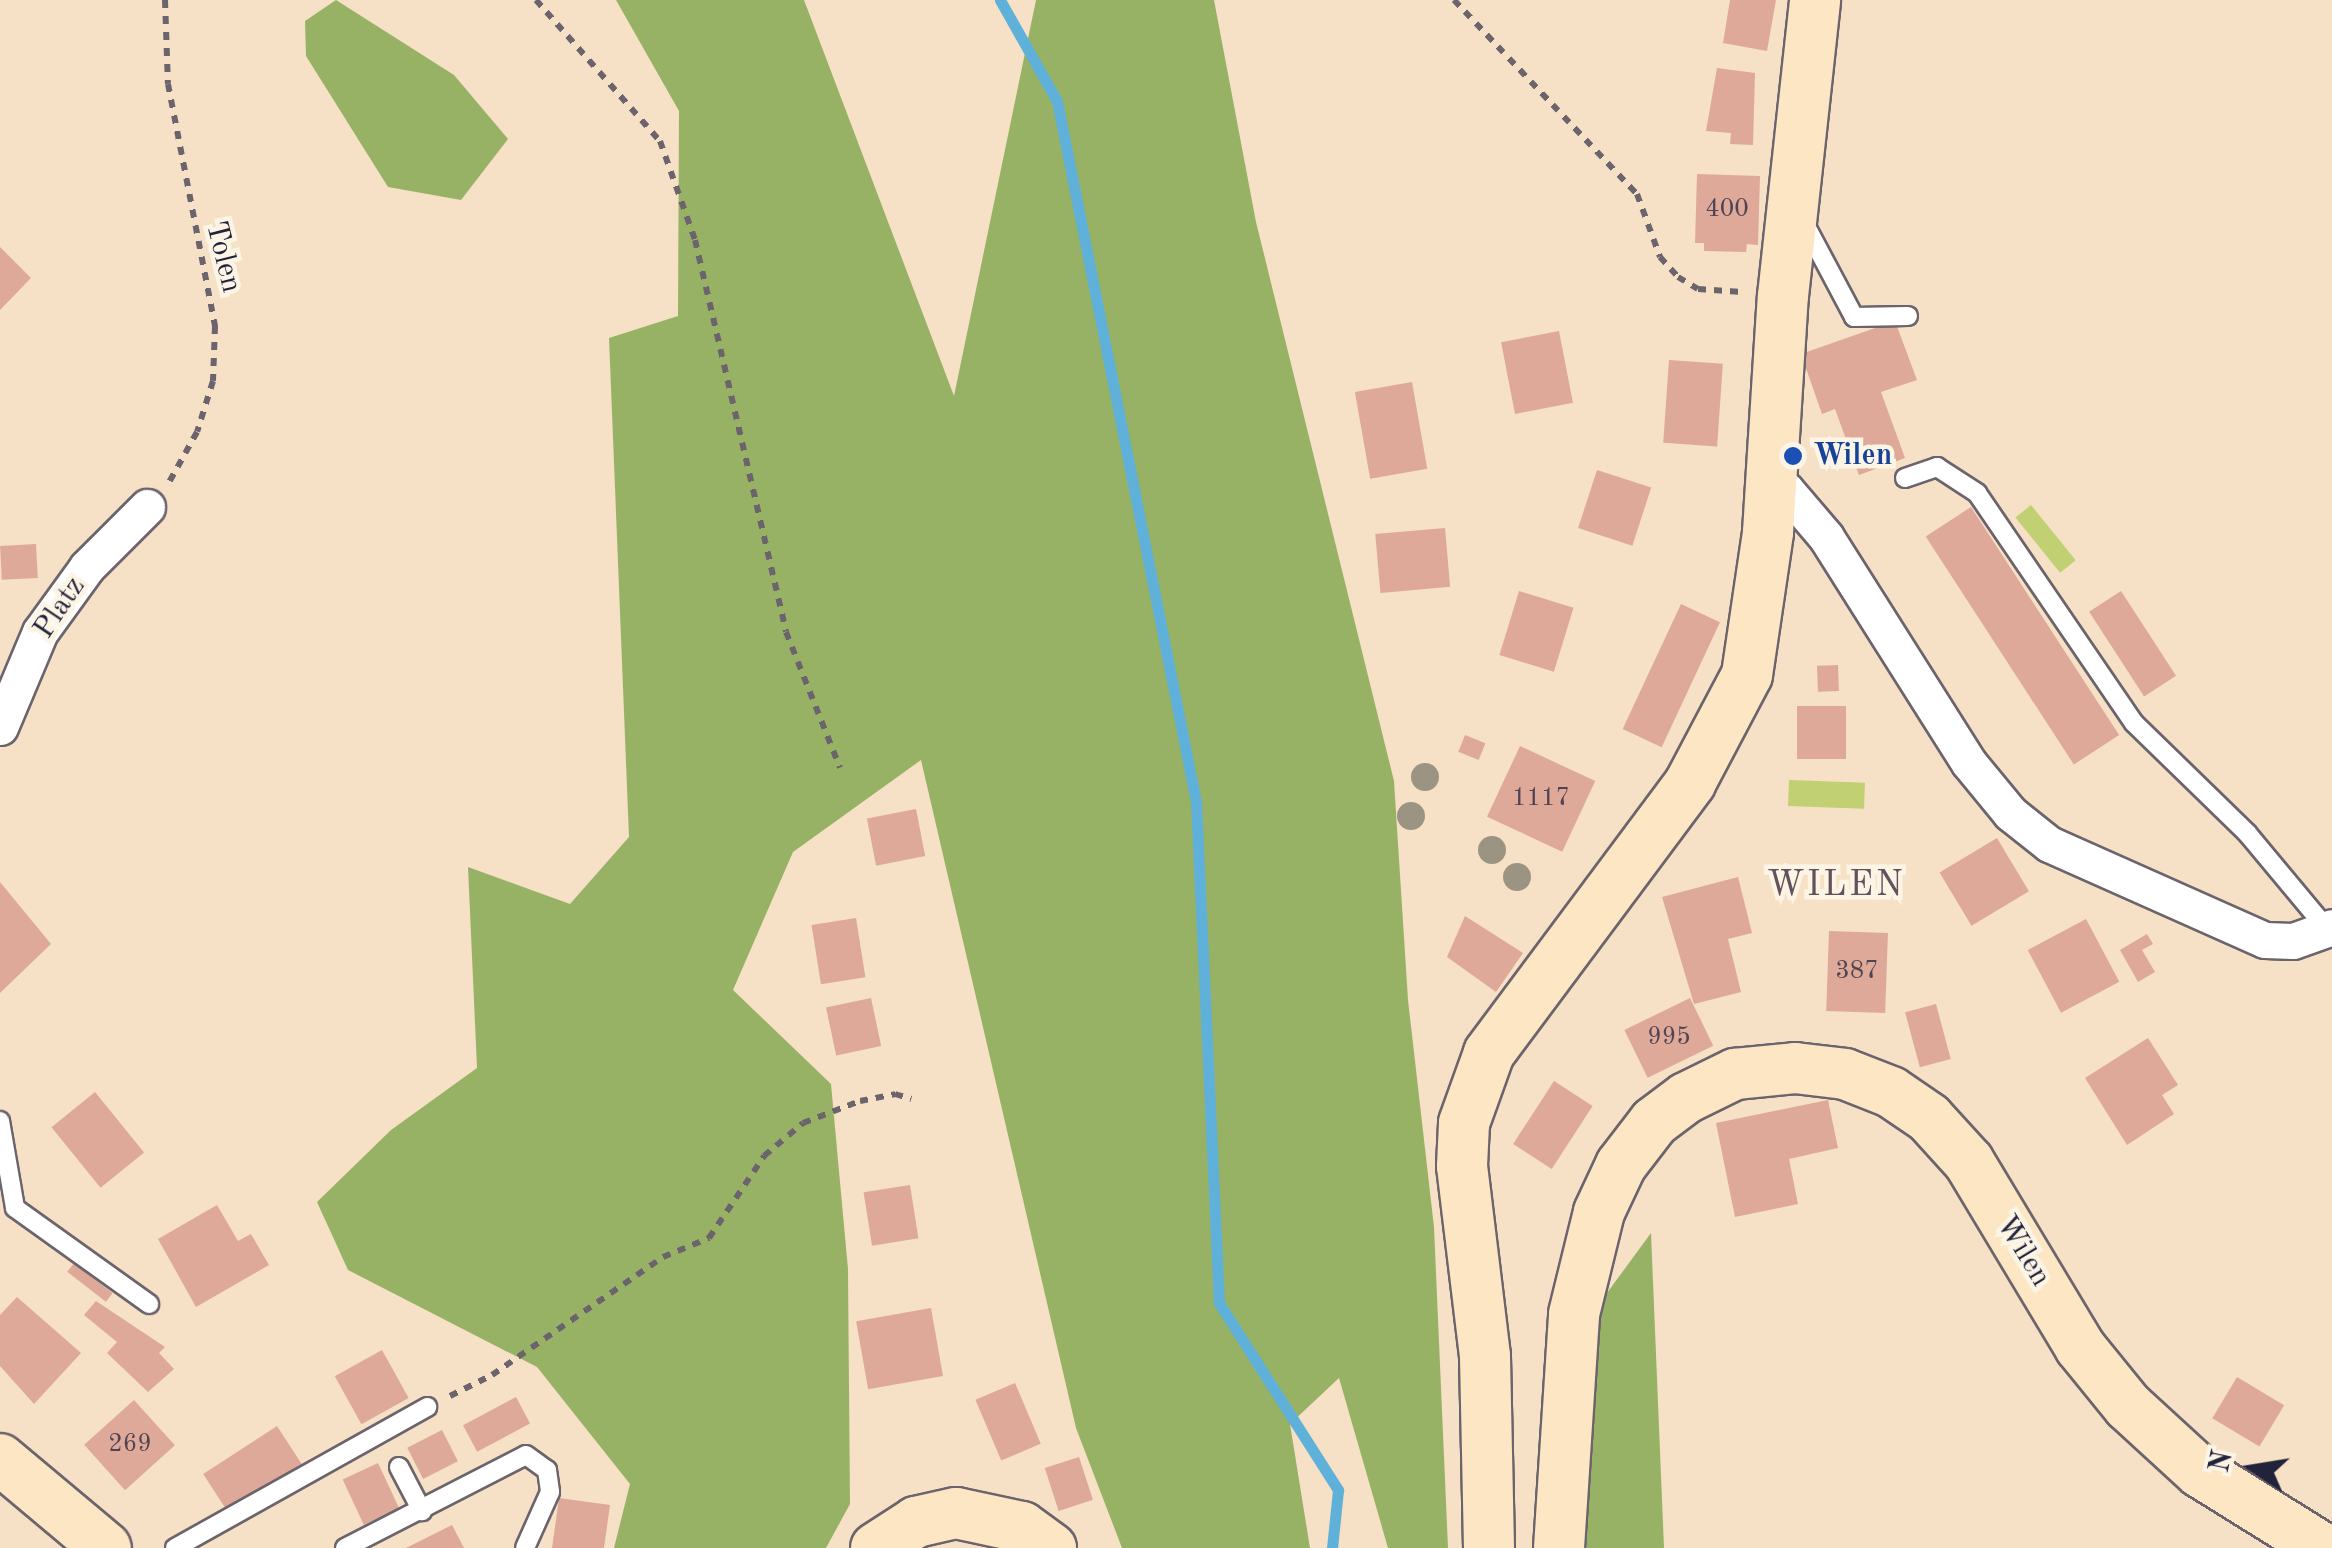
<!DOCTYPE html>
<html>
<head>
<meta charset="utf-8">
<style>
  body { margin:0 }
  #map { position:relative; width:2332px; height:1548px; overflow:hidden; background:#f6e0c6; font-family:"Old Standard TT",serif }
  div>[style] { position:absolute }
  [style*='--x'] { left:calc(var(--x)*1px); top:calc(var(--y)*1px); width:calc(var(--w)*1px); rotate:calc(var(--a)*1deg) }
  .green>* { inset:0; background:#c0d073; transform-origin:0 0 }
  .forest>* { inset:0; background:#98b265 }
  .stream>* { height:11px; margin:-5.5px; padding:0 5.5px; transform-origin:5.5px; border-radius:5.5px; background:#5fb1da }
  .building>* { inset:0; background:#dea998; transform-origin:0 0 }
  .path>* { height:6px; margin-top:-3px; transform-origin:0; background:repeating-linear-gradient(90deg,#6c646c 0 8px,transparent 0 16px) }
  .roads { filter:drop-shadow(2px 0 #6c646c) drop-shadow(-2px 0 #6c646c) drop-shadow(0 2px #6c646c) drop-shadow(0 -2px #6c646c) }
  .lane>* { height:18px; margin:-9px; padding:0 9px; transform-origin:9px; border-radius:9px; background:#fff }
  .street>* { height:35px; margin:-17.5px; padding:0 17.5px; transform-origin:17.5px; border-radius:17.5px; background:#fff }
  .secondary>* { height:50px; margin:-25px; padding:0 25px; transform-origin:25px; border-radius:25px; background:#fce6c4 }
  .trees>* { width:28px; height:28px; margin:-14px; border-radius:50%; background:#9b9483 }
  .dots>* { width:28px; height:28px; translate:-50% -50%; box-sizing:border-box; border:5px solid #fcf5e5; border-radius:50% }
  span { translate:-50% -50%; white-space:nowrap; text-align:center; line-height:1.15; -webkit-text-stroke:9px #fcf5e5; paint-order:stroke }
  .number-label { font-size:25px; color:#514452 }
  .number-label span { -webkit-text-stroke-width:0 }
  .street-label { font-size:30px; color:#22223b }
  .transit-label { font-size:30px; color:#164399; font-weight:700 }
  .left { translate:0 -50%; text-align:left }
  .quarter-label { font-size:35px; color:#64515c; letter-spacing:2.5px }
  .north { position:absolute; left:2202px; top:1418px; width:100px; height:100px; -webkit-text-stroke:8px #fcf5e5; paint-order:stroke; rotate:282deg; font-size:28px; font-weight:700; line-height:40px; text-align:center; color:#22223b }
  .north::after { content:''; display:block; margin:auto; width:35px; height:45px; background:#22223b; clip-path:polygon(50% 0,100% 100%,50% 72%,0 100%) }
</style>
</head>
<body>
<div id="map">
  <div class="green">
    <div style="left:2031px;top:505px;width:71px;height:20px;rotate:51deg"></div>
    <div style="left:1789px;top:780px;width:76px;height:26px;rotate:2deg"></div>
  </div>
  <div class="forest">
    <div style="clip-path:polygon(336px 0,454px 75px,508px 139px,461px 200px,388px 187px,306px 56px,305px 21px)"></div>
    <div style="clip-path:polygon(616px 0,804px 0,954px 396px,1036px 0,1214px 0,1256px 222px,1394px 781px,1408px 1000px,1434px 1227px,1448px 1548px,1388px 1548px,1339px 1378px,1290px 1424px,1310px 1548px,1122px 1548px,1076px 1428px,921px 760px,793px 852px,733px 990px,831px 1084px,848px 1269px,850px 1504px,826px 1548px,614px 1548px,630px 1484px,537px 1367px,348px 1270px,317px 1202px,391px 1130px,477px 1068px,468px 867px,570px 904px,629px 837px,609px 338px,678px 316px,679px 111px)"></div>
    <div style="clip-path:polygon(1651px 1233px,1664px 1548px,1580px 1548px,1593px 1312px)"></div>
  </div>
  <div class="stream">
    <div style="--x:1000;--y:0;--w:116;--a:60.6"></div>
    <div style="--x:1057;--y:101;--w:715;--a:78.78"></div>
    <div style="--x:1196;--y:802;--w:502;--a:87.37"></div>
    <div style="--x:1219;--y:1303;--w:222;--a:57.5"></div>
    <div style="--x:1338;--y:1490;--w:58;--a:95.9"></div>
  </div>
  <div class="building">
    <div style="clip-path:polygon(1730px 0,1776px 0,1767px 51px,1723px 43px)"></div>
    <div style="clip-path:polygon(1717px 68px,1755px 73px,1753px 145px,1730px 144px,1731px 133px,1706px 131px)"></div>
    <div style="clip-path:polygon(1697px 174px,1760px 176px,1758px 245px,1747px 244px,1746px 252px,1704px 251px,1704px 243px,1695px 243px)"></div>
    <div style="clip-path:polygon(0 247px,31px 278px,0 310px)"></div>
    <div style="clip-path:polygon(1895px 321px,1917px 380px,1881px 392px,1905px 458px,1859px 475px,1835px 409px,1822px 414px,1801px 354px)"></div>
    <div style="left:1559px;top:331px;width:73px;height:59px;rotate:79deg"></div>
    <div style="left:1669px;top:360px;width:54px;height:83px;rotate:4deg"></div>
    <div style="left:1412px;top:382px;width:88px;height:58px;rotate:80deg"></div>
    <div style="left:1597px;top:470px;width:57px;height:61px;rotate:18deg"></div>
    <div style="left:1971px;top:507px;width:272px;height:54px;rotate:57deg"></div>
    <div style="left:1445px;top:528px;width:59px;height:70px;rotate:85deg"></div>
    <div style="left:36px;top:544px;width:34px;height:36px;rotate:87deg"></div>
    <div style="left:1519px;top:591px;width:57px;height:67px;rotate:17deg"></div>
    <div style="left:2121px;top:591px;width:101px;height:38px;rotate:57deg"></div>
    <div style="left:1681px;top:604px;width:43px;height:138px;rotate:25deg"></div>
    <div style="left:1838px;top:665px;width:26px;height:21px;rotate:88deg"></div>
    <div style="left:1797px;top:706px;width:49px;height:53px"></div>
    <div style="left:1465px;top:735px;width:22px;height:18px;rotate:22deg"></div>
    <div style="left:1520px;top:746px;width:83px;height:78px;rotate:25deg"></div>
    <div style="left:916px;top:809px;width:48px;height:50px;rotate:79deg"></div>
    <div style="left:1997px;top:838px;width:62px;height:67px;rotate:59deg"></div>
    <div style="clip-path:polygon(1738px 877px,1752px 933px,1728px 939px,1741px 992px,1694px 1004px,1662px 897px)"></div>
    <div style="clip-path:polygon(0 882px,51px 944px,0 993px)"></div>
    <div style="clip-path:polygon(1465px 916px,1523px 953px,1496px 992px,1447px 957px)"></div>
    <div style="left:856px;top:918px;width:60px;height:45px;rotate:81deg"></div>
    <div style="left:2086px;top:919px;width:71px;height:66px;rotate:62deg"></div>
    <div style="left:1829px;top:931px;width:59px;height:80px;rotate:2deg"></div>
    <div style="clip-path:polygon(2147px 934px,2153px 944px,2142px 950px,2155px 972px,2138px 982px,2120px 950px)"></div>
    <div style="left:871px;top:998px;width:49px;height:46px;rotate:78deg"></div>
    <div style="left:1690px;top:998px;width:53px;height:73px;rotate:64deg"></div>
    <div style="left:1936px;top:1004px;width:57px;height:32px;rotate:75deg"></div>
    <div style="clip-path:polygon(2148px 1038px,2178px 1085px,2162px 1095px,2174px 1114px,2127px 1145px,2085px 1078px)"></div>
    <div style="left:1554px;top:1081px;width:46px;height:75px;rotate:33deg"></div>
    <div style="left:95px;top:1092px;width:78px;height:56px;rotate:51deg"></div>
    <div style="clip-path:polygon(1828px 1100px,1838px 1148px,1789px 1159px,1798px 1204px,1735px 1217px,1716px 1123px)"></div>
    <div style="left:910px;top:1185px;width:54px;height:47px;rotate:81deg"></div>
    <div style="clip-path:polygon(217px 1205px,238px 1241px,251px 1234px,269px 1265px,196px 1307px,158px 1239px)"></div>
    <div style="left:74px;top:1263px;width:49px;height:11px;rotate:38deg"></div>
    <div style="clip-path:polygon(17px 1297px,81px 1353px,34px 1404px,0 1366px,0 1315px)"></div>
    <div style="clip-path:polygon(96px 1301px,165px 1347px,159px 1353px,174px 1369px,148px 1392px,107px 1353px,117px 1342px,84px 1315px)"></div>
    <div style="left:931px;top:1308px;width:69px;height:76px;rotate:80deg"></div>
    <div style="left:382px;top:1350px;width:55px;height:54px;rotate:61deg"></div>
    <div style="left:2237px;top:1377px;width:55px;height:48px;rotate:31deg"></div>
    <div style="left:1015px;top:1383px;width:66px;height:43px;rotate:67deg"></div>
    <div style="left:516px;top:1397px;width:30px;height:60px;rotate:62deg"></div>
    <div style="left:134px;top:1400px;width:61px;height:67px;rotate:48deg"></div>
    <div style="left:277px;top:1426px;width:48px;height:88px;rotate:57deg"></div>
    <div style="left:442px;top:1430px;width:35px;height:39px;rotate:63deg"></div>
    <div style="left:1079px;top:1457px;width:45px;height:36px;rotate:72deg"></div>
    <div style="left:378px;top:1463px;width:50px;height:39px;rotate:65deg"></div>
    <div style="clip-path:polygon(559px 1498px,610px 1505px,604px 1548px,552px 1548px)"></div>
    <div style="clip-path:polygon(452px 1525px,464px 1548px,406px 1548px)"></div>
  </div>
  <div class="path">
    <div style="--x:165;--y:0;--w:84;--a:88"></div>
    <div style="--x:168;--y:84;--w:247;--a:79"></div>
    <div style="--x:215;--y:326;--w:55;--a:92.1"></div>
    <div style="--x:213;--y:381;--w:53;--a:107.4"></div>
    <div style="--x:197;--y:432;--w:60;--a:119.1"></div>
    <div style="--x:536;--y:0;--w:188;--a:48.7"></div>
    <div style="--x:660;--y:141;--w:105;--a:70.5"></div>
    <div style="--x:695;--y:240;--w:402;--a:76.9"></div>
    <div style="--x:786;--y:632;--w:146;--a:68.3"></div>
    <div style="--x:1454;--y:0;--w:267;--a:46.7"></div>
    <div style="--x:1637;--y:194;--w:67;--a:69.9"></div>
    <div style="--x:1660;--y:257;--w:27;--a:48"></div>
    <div style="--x:1678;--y:277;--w:23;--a:31"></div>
    <div style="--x:1698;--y:289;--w:44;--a:3.9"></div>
    <div style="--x:450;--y:1396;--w:47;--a:-26.6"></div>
    <div style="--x:492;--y:1375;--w:208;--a:-34.6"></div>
    <div style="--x:663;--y:1257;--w:50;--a:-22.4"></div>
    <div style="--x:709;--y:1238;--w:99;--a:-56.1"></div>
    <div style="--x:764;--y:1156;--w:51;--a:-40.2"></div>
    <div style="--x:803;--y:1123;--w:61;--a:-21.1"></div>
    <div style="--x:860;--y:1101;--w:36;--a:-11"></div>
    <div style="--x:895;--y:1094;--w:17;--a:17"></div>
  </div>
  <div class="roads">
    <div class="lane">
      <div style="--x:1802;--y:219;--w:111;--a:62"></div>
      <div style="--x:1854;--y:317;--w:54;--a:-1.1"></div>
      <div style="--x:1905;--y:478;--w:34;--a:-19"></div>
      <div style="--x:1937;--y:467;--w:48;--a:33"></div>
      <div style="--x:1977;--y:493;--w:278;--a:55.7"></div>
      <div style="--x:2134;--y:723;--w:158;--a:44.2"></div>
      <div style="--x:2247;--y:833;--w:125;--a:50.2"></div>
      <div style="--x:0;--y:1121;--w:88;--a:80.2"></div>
      <div style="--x:15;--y:1208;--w:165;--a:35.6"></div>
      <div style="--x:399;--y:1467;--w:50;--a:62.4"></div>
      <div style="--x:175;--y:1548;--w:289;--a:-29.2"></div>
      <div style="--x:345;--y:1548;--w:203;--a:-27.2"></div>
      <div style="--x:526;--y:1455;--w:26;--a:36"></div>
      <div style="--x:547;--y:1470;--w:22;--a:82"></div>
      <div style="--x:550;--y:1492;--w:61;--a:114.1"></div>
    </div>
    <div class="street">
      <div style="--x:1771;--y:488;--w:15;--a:8"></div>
      <div style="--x:1786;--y:490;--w:62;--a:49.6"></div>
      <div style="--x:1826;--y:537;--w:267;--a:57.7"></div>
      <div style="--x:1969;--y:763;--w:65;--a:50.6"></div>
      <div style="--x:2010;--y:813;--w:50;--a:38.5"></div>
      <div style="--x:2049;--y:844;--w:236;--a:24"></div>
      <div style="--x:2265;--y:940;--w:28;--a:2"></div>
      <div style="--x:2293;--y:941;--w:41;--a:-19.7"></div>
      <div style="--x:0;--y:727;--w:103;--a:-67.2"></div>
      <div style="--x:40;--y:632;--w:80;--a:-54.1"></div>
      <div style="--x:87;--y:567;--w:85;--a:-45"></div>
    </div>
    <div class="secondary">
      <div style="--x:0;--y:1459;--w:138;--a:40"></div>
      <div style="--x:876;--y:1548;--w:48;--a:-33"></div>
      <div style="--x:916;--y:1522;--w:41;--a:-12.7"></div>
      <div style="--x:956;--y:1513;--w:67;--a:12"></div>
      <div style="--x:1022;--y:1527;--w:36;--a:36"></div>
      <div style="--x:1489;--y:1548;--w:192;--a:-91.2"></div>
      <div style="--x:1485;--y:1356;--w:191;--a:-96.9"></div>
      <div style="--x:1462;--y:1166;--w:43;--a:-87.3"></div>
      <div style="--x:1464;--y:1123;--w:74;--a:-70.3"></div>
      <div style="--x:1489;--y:1053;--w:337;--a:-53.3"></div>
      <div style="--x:1690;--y:783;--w:122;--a:-62.2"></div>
      <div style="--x:1747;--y:675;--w:145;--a:-81.6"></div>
      <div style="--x:1768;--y:532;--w:236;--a:-86.4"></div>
      <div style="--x:1783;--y:296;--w:298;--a:-83.8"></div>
      <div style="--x:1559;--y:1548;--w:234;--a:-86.3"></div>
      <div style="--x:1574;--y:1314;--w:105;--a:-76.2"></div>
      <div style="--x:1599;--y:1212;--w:52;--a:-64.9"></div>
      <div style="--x:1621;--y:1165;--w:54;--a:-52.5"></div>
      <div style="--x:1654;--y:1122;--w:40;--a:-37"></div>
      <div style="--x:1686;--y:1098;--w:55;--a:-26.1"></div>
      <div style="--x:1735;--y:1074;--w:60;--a:-5.7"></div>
      <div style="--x:1795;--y:1068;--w:50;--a:6.8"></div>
      <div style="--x:1845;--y:1074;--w:49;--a:21.4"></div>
      <div style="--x:1891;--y:1092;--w:46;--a:34.4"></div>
      <div style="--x:1929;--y:1118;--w:59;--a:47.7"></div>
      <div style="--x:1969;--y:1162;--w:216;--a:59"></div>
      <div style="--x:2080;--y:1347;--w:76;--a:50.9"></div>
      <div style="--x:2128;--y:1406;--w:98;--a:42.5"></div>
      <div style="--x:2200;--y:1472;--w:144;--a:31.9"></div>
    </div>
  </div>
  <div class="trees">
    <div style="left:1425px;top:777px"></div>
    <div style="left:1411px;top:816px"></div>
    <div style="left:1492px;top:850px"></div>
    <div style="left:1517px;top:877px"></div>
  </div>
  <div class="dots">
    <div style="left:1793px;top:456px;background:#1a4fb4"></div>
  </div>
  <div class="number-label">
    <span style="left:1727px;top:210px">400</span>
    <span style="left:1541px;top:799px">1117</span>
    <span style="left:1857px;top:972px">387</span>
    <span style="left:1669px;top:1038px">995</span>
    <span style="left:130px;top:1445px">269</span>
  </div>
  <div class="street-label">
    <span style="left:223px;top:257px;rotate:76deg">Tolen</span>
    <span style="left:60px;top:608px;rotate:-56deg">Platz</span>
    <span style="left:2023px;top:1251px;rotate:59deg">Wilen</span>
  </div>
  <div class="transit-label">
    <span class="left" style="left:1813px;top:456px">Wilen</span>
  </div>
  <div class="quarter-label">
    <span style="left:1836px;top:886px">WILEN</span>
  </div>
  <div class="north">N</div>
</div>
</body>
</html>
